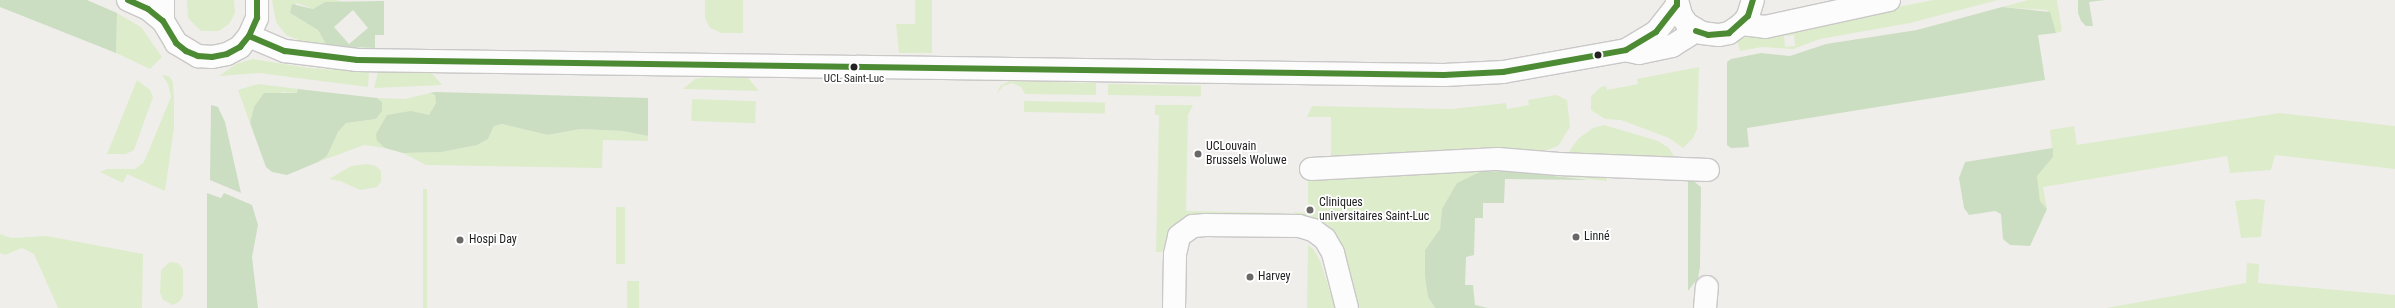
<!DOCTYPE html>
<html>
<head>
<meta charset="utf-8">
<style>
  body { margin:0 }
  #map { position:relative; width:2395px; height:308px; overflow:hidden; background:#f0eeeb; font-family:"Roboto Condensed",sans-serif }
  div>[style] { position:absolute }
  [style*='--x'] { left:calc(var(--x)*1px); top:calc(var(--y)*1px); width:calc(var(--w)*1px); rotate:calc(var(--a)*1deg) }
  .grass>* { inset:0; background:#ddeccb; transform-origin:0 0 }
  .forest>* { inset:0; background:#cbdec1 }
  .roads { filter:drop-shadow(1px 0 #c9c8c7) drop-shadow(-1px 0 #c9c8c7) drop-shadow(0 1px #c9c8c7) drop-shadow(0 -1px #c9c8c7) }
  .minor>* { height:22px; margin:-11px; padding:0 11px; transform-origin:11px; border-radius:11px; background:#fdfcfc }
  .bus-1>* { height:6px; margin:-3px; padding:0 3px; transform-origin:3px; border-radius:3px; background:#4c8b33 }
  .dots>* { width:11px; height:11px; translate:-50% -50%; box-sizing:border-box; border:2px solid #fff; border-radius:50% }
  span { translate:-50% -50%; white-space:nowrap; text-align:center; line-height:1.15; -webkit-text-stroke:3.5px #fff; paint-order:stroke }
  .bus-label { font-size:11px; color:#222 }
  .poi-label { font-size:12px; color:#222 }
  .left { translate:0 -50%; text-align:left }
</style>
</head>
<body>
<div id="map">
  <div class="grass">
    <div style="clip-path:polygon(187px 0,234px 0,235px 13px,229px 24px,219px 31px,201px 31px,188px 18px)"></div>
    <div style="clip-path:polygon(272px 0,336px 0,344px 2px,325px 2px,313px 9px,297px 3px,290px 13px,318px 30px,327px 46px,306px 43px,286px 35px,276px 22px)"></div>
    <div style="clip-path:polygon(705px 0,743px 0,743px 33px,722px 33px,710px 28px,705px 18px)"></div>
    <div style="clip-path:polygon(915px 0,932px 0,932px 53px,899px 53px,896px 24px,915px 24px)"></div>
    <div style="clip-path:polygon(evenodd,1933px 0,1998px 0,1910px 23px,1820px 39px,1793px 49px,1762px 47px,1740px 51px,1737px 39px,1933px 0,1794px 35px,1795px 46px,1785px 47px,1784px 36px,1794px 35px)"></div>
    <div style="clip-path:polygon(2028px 0,2057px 0,2062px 31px,2056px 33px,2047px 10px,2002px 7px)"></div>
    <div style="clip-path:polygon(117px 13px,141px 27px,162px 57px,150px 69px,116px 53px)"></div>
    <div style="clip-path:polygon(253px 59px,309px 68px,369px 72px,368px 87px,259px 73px,219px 76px,236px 64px)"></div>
    <div style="clip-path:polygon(1699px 67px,1697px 129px,1693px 138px,1683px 148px,1669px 138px,1621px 120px,1605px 119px,1591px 110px,1591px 96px,1601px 87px,1606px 86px,1607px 90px,1638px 84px,1637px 79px)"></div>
    <div style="clip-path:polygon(378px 72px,431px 72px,442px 85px,374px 88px)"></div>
    <div style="clip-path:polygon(162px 75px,169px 76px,173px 82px,174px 100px,174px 128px,165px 191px,127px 174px,123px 183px,100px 172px,107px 169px,135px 169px,144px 162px,171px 97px,168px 84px)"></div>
    <div style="clip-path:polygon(705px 77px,748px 78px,759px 91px,683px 89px,695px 79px)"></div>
    <div style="clip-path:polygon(137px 80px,150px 90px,153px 97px,134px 150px,126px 154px,107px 154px)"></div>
    <div style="clip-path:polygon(1009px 81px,1096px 83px,1096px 95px,1025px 94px,1021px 87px,1012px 83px,1003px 86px,997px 94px,1000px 86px)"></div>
    <div style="clip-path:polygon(258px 84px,298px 89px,299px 91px,297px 93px,282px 92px,252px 114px,250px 123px,238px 90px)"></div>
    <div style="left:1108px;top:84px;width:93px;height:11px;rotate:1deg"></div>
    <div style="clip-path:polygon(430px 93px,435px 95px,436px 103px,429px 116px,411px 111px,377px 141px,385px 148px,364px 145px,318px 162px,327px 156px,338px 132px,346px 123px,376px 119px,382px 111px,382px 102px,377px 98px,405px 99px)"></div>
    <div style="clip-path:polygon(1556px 95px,1567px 100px,1570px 127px,1558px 146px,1547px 150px,1331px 161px,1331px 117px,1307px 117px,1312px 106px,1452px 109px,1506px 103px,1507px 109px,1529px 105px,1528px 100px)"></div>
    <div style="left:692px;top:99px;width:64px;height:22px;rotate:2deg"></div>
    <div style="left:1024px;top:101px;width:81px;height:11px;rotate:1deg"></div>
    <div style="clip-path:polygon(1155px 105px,1193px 105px,1188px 115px,1186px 211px,1290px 213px,1206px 216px,1170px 232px,1162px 252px,1156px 252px,1159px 115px,1155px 115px)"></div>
    <div style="clip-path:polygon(2280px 113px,2395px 126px,2395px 169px,2275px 155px,2271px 170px,2230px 173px,2227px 156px,2043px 187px,2047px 209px,2040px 201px,2037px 176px,2053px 157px,2050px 130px,2074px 126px,2077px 145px)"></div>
    <div style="clip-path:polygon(502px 124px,548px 135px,580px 129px,623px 131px,648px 136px,648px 141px,603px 140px,602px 168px,426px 165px,403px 153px,442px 152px,477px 145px,488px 139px,494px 126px)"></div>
    <div style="clip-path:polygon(1604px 125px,1658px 141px,1669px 148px,1675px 158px,1569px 158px,1570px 150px,1578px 139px,1593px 128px)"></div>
    <div style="clip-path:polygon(367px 164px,376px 166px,381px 171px,381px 182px,377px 187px,360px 190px,340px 181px,329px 179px,351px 166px)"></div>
    <div style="clip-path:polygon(1418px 166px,1607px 175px,1607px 181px,1511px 171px,1442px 209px,1440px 229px,1425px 250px,1425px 277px,1428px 297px,1435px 308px,1357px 308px,1309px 220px,1293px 212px,1308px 213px,1308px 173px)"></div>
    <div style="left:423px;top:189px;width:4px;height:119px"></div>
    <div style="clip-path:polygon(2255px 199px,2265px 200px,2261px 237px,2241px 238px,2235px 201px)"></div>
    <div style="left:616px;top:207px;width:9px;height:57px"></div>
    <div style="clip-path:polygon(0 234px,11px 238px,47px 236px,143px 254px,142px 308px,58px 308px,34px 254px,22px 248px,5px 255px,0 253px)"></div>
    <div style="clip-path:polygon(1308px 245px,1314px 250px,1321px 263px,1335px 308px,1307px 308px)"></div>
    <div style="clip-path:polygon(170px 262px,178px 263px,183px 269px,183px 296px,179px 302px,173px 305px,163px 300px,160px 293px,161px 270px)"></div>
    <div style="clip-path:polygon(2247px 263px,2259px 264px,2258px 283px,2395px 295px,2395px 308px,2106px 308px,2246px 283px)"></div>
    <div style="left:627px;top:281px;width:12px;height:27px"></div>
  </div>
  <div class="forest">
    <div style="clip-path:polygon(0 0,87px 0,117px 13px,116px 53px,0 7px)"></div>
    <div style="clip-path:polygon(2078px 0,2105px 0,2089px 2px,2093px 26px,2086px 26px,2081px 21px,2078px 13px)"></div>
    <div style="clip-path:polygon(evenodd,384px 1px,384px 35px,375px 35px,375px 48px,327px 46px,318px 30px,290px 13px,292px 4px,313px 9px,325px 2px,384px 1px,353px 10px,368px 28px,349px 44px,334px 27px,353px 10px)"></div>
    <div style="clip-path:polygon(2002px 7px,2050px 12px,2056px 33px,2038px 35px,2045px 80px,1747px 128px,1749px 147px,1731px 148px,1727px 145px,1727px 62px,1731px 59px,1761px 53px,1790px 56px,1826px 44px,1917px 30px)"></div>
    <div style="clip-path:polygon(298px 89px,377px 98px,382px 102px,382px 111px,376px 119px,346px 123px,338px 132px,327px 156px,318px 162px,287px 175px,272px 172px,266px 167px,250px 123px,254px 107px,264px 93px,297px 93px)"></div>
    <div style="clip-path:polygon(435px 92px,648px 98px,648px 136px,623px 131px,580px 129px,548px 135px,502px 124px,494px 126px,488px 139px,477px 145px,442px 152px,403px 153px,385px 148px,377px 141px,376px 134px,387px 115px,411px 111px,429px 115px,436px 103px,435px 95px,430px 93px)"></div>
    <div style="clip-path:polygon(211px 105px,218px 107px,225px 122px,241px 193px,210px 180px)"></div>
    <div style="clip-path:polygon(2053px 148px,2053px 157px,2037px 176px,2040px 201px,2047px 209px,2030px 246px,2010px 245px,2003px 239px,2001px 214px,1995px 211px,1969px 215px,1964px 208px,1959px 178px,1965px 162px)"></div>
    <div style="clip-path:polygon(1511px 171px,1589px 180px,1505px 179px,1504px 203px,1483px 203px,1483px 218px,1475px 218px,1474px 255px,1466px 257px,1465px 285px,1473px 285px,1475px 305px,1488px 308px,1435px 308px,1428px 297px,1425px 277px,1425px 250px,1440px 229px,1442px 209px,1457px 183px,1480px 172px)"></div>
    <div style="clip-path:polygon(1692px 180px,1701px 187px,1700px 267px,1698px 278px,1688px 291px,1688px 181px)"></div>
    <div style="clip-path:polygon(207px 193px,221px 198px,224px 193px,252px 205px,258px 225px,252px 257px,258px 308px,207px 308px)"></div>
  </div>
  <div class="roads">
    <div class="minor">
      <div style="--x:128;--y:0;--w:22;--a:24"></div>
      <div style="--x:148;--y:9;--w:19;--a:39"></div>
      <div style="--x:163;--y:0;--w:21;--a:90"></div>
      <div style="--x:163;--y:21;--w:26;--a:59"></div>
      <div style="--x:176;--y:43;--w:26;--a:31"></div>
      <div style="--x:198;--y:56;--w:14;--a:4"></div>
      <div style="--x:212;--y:57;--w:15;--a:-11"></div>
      <div style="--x:227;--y:54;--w:15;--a:-28"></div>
      <div style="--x:240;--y:47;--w:14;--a:-51"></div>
      <div style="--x:249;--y:36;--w:20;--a:-66"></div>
      <div style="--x:257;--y:18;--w:18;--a:-90"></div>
      <div style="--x:1677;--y:0;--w:16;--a:75"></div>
      <div style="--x:1681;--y:15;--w:11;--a:56"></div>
      <div style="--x:1687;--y:24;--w:17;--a:31"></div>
      <div style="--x:1702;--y:33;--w:17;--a:7"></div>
      <div style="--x:1719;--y:35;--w:10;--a:-11"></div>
      <div style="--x:1729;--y:33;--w:16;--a:-35"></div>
      <div style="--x:1742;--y:24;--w:10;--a:-53"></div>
      <div style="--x:1748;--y:16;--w:17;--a:-73"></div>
      <div style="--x:1742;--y:24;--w:23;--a:7"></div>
      <div style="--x:1765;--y:27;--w:127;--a:-12.3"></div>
      <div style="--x:249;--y:36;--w:39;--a:23"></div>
      <div style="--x:285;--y:51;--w:73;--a:7.1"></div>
      <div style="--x:357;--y:60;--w:1087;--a:0.79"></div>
      <div style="--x:1444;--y:75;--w:59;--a:-2.9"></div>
      <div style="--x:1503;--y:72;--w:125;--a:-10.1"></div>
      <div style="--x:1626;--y:50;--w:35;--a:-31"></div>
      <div style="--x:1656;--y:32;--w:34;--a:-52"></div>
      <div style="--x:1629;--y:51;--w:10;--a:11"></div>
      <div style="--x:1639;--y:53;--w:34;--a:-12"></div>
      <div style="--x:1672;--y:46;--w:28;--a:-32"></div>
      <div style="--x:1311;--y:169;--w:187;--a:-3.1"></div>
      <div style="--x:1498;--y:159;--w:61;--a:4.7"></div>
      <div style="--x:1559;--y:164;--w:149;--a:2.3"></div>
      <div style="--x:1174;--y:308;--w:54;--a:-88.9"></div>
      <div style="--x:1175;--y:254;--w:18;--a:-77"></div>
      <div style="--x:1179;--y:236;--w:17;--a:-36"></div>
      <div style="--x:1193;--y:226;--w:13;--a:-4"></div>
      <div style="--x:1206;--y:225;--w:93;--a:0.6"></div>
      <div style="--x:1299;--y:226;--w:15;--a:16"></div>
      <div style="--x:1313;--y:230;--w:15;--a:37"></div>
      <div style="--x:1325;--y:239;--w:16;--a:60"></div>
      <div style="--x:1333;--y:253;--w:57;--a:75.7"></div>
      <div style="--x:1705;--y:308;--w:21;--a:-85"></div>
    </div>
  </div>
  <div class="bus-1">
    <div style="--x:128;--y:0;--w:22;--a:24"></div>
    <div style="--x:148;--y:9;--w:19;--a:39"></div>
    <div style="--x:163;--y:21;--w:26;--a:59"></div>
    <div style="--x:176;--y:43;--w:13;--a:39"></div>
    <div style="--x:186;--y:51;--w:13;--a:23"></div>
    <div style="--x:198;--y:56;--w:14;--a:4"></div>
    <div style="--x:212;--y:57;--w:15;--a:-11"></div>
    <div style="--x:227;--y:54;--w:15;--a:-28"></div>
    <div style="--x:240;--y:47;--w:14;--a:-51"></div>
    <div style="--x:249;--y:36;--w:20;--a:-66"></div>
    <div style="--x:257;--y:18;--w:18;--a:-90"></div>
    <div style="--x:1696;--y:31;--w:13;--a:18"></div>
    <div style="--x:1708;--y:35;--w:21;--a:-5"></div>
    <div style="--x:1729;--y:33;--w:25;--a:-42"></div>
    <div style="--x:1748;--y:16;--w:17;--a:-73"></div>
    <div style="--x:249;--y:36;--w:39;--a:23"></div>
    <div style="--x:285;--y:51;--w:73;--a:7.1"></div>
    <div style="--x:357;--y:60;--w:1087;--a:0.79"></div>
    <div style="--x:1444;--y:75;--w:59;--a:-2.9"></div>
    <div style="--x:1503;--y:72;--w:125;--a:-10.1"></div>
    <div style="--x:1626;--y:50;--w:35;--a:-31"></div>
    <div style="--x:1656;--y:32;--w:34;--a:-52"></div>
    <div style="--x:1677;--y:5;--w:5;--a:-90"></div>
  </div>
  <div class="dots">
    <div style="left:1598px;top:55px;background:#222"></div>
    <div style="left:854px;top:67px;background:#222"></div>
    <div style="left:1198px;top:154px;background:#6a6968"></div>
    <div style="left:1310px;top:210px;background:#6a6968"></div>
    <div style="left:1576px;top:237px;background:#6a6968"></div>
    <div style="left:460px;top:240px;background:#6a6968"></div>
    <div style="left:1250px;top:277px;background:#6a6968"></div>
  </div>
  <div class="bus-label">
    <span style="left:854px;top:79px">UCL Saint-Luc</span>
  </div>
  <div class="poi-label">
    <span class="left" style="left:1206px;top:154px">UCLouvain<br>Brussels Woluwe</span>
    <span class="left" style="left:1319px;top:210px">Cliniques<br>universitaires Saint-Luc</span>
    <span class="left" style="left:1584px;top:237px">Linné</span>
    <span class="left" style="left:469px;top:240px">Hospi Day</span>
    <span class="left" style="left:1258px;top:277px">Harvey</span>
  </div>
</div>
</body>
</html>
